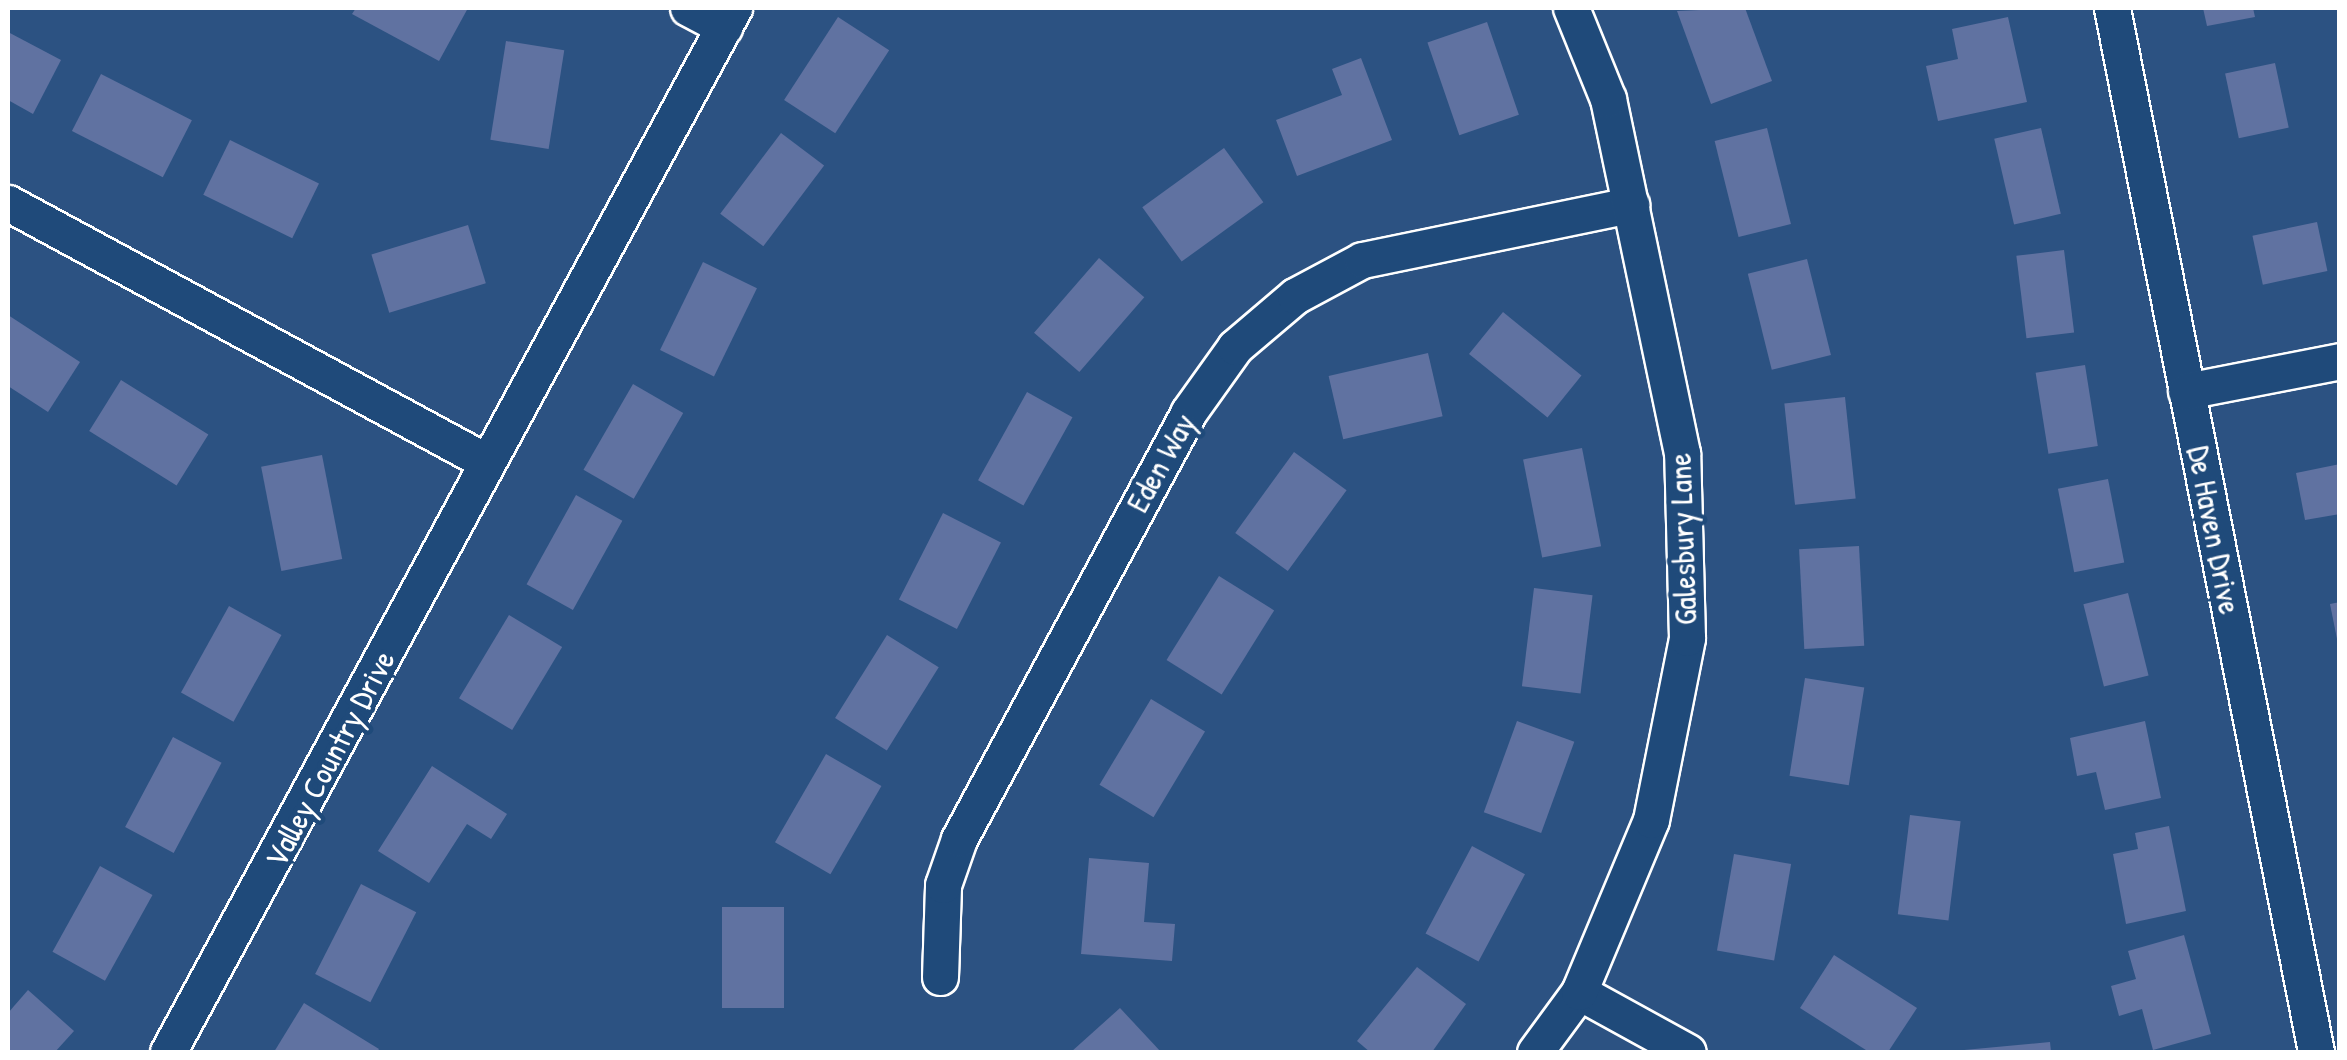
<!DOCTYPE html>
<html>
<head>
<meta charset="utf-8">
<style>
  body { margin:0 }
  #map { position:relative; width:2347px; height:1060px; overflow:hidden; background:#2c5282; font-family:"Patrick Hand",sans-serif }
  div>[style] { position:absolute }
  [style*='--x'] { left:calc(var(--x)*1px); top:calc(var(--y)*1px); width:calc(var(--w)*1px); rotate:calc(var(--a)*1deg) }
  .building>* { inset:0; background:#6072a1; transform-origin:0 0 }
  .roads { filter:drop-shadow(2px 0 #fff) drop-shadow(-2px 0 #fff) drop-shadow(0 2px #fff) drop-shadow(0 -2px #fff) }
  .street>* { height:35px; margin:-17.5px; padding:0 17.5px; transform-origin:17.5px; border-radius:17.5px; background:#1f4a7a }
  span { translate:-50% -50%; white-space:nowrap; text-align:center; line-height:1.15; -webkit-text-stroke:9px #1f4a7a; paint-order:stroke }
  .street-label { font-size:32px; color:#fff }
  .frame { position:absolute; inset:0; border:10px solid #fff; pointer-events:none }
</style>
</head>
<body>
<div id="map">
  <div class="building">
    <div style="clip-path:polygon(356px 8px,468px 8px,439px 61px,352px 14px)"></div>
    <div style="clip-path:polygon(1745px 8px,1772px 81px,1711px 104px,1677px 11px)"></div>
    <div style="clip-path:polygon(2203px 8px,2253px 8px,2255px 17px,2207px 26px)"></div>
    <div style="left:838px;top:17px;width:61px;height:99px;rotate:33deg"></div>
    <div style="clip-path:polygon(2008px 17px,2027px 102px,1938px 121px,1926px 66px,1958px 59px,1952px 29px)"></div>
    <div style="left:1487px;top:22px;width:98px;height:63px;rotate:71deg"></div>
    <div style="clip-path:polygon(8px 32px,61px 60px,33px 114px,8px 100px)"></div>
    <div style="left:506px;top:41px;width:59px;height:100px;rotate:9deg"></div>
    <div style="clip-path:polygon(1361px 58px,1392px 140px,1297px 176px,1276px 120px,1342px 95px,1332px 69px)"></div>
    <div style="left:2275px;top:63px;width:66px;height:51px;rotate:78deg"></div>
    <div style="left:101px;top:74px;width:102px;height:64px;rotate:27deg"></div>
    <div style="left:1767px;top:128px;width:99px;height:54px;rotate:76deg"></div>
    <div style="left:2041px;top:128px;width:88px;height:48px;rotate:77deg"></div>
    <div style="left:781px;top:133px;width:54px;height:101px;rotate:37deg"></div>
    <div style="left:230px;top:140px;width:99px;height:61px;rotate:26deg"></div>
    <div style="left:1224px;top:148px;width:67px;height:101px;rotate:54deg"></div>
    <div style="left:2317px;top:222px;width:50px;height:66px;rotate:78deg"></div>
    <div style="left:468px;top:225px;width:61px;height:101px;rotate:73deg"></div>
    <div style="left:2064px;top:250px;width:83px;height:48px;rotate:83deg"></div>
    <div style="left:1099px;top:258px;width:60px;height:99px;rotate:41deg"></div>
    <div style="left:1807px;top:259px;width:99px;height:61px;rotate:76deg"></div>
    <div style="left:703px;top:262px;width:60px;height:98px;rotate:26deg"></div>
    <div style="left:1503px;top:312px;width:101px;height:54px;rotate:39deg"></div>
    <div style="clip-path:polygon(8px 315px,80px 362px,48px 412px,8px 386px)"></div>
    <div style="left:1428px;top:353px;width:65px;height:102px;rotate:77deg"></div>
    <div style="left:2085px;top:365px;width:82px;height:50px;rotate:81deg"></div>
    <div style="left:121px;top:380px;width:103px;height:60px;rotate:32deg"></div>
    <div style="left:633px;top:384px;width:58px;height:99px;rotate:30deg"></div>
    <div style="left:1027px;top:392px;width:52px;height:101px;rotate:29deg"></div>
    <div style="left:1845px;top:397px;width:102px;height:61px;rotate:84deg"></div>
    <div style="left:1582px;top:448px;width:100px;height:60px;rotate:79deg"></div>
    <div style="left:1294px;top:452px;width:65px;height:100px;rotate:36deg"></div>
    <div style="left:322px;top:455px;width:106px;height:62px;rotate:79deg"></div>
    <div style="clip-path:polygon(2340px 464px,2340px 514px,2305px 520px,2296px 473px)"></div>
    <div style="left:2108px;top:479px;width:85px;height:51px;rotate:79deg"></div>
    <div style="left:576px;top:495px;width:53px;height:102px;rotate:29deg"></div>
    <div style="left:943px;top:513px;width:65px;height:97px;rotate:27deg"></div>
    <div style="left:1859px;top:546px;width:100px;height:60px;rotate:87deg"></div>
    <div style="left:1219px;top:576px;width:65px;height:99px;rotate:32deg"></div>
    <div style="left:1534px;top:588px;width:59px;height:99px;rotate:7deg"></div>
    <div style="left:2128px;top:593px;width:85px;height:46px;rotate:76deg"></div>
    <div style="clip-path:polygon(2340px 602px,2340px 644px,2338px 644px,2330px 604px)"></div>
    <div style="left:229px;top:606px;width:60px;height:99px;rotate:29deg"></div>
    <div style="left:509px;top:615px;width:62px;height:97px;rotate:31deg"></div>
    <div style="left:887px;top:635px;width:61px;height:98px;rotate:32deg"></div>
    <div style="left:1805px;top:678px;width:60px;height:99px;rotate:9deg"></div>
    <div style="left:1151px;top:699px;width:63px;height:100px;rotate:31deg"></div>
    <div style="left:1517px;top:721px;width:61px;height:97px;rotate:20deg"></div>
    <div style="clip-path:polygon(2145px 721px,2161px 798px,2105px 810px,2096px 772px,2077px 776px,2070px 738px)"></div>
    <div style="left:173px;top:737px;width:55px;height:102px;rotate:28deg"></div>
    <div style="left:826px;top:754px;width:64px;height:102px;rotate:30deg"></div>
    <div style="clip-path:polygon(432px 766px,507px 814px,491px 839px,467px 824px,429px 883px,378px 851px)"></div>
    <div style="left:1910px;top:815px;width:51px;height:100px;rotate:7deg"></div>
    <div style="clip-path:polygon(2169px 826px,2186px 911px,2126px 924px,2113px 854px,2138px 849px,2135px 833px)"></div>
    <div style="left:1472px;top:846px;width:60px;height:99px;rotate:28deg"></div>
    <div style="left:1734px;top:854px;width:58px;height:98px;rotate:10deg"></div>
    <div style="clip-path:polygon(1089px 858px,1149px 863px,1144px 922px,1175px 924px,1172px 961px,1081px 954px)"></div>
    <div style="left:100px;top:866px;width:60px;height:98px;rotate:29deg"></div>
    <div style="left:361px;top:884px;width:62px;height:101px;rotate:27deg"></div>
    <div style="left:722px;top:907px;width:62px;height:101px"></div>
    <div style="clip-path:polygon(2184px 935px,2211px 1034px,2153px 1050px,2142px 1009px,2119px 1016px,2111px 986px,2136px 979px,2128px 951px)"></div>
    <div style="clip-path:polygon(1834px 955px,1917px 1008px,1888px 1052px,1869px 1052px,1800px 1008px)"></div>
    <div style="clip-path:polygon(1417px 967px,1466px 1004px,1432px 1052px,1370px 1052px,1357px 1041px)"></div>
    <div style="clip-path:polygon(28px 990px,74px 1031px,55px 1052px,8px 1052px,8px 1013px)"></div>
    <div style="clip-path:polygon(304px 1003px,379px 1049px,377px 1052px,274px 1052px)"></div>
    <div style="clip-path:polygon(1120px 1008px,1161px 1052px,1071px 1052px)"></div>
    <div style="clip-path:polygon(2050px 1042px,2051px 1052px,1964px 1052px,1964px 1050px)"></div>
  </div>
  <div class="roads">
    <div class="street">
      <div style="--x:688;--y:8;--w:41;--a:27.8"></div>
      <div style="--x:2112;--y:8;--w:1064;--a:78.94"></div>
      <div style="--x:8;--y:203;--w:545;--a:28.4"></div>
      <div style="--x:2186;--y:391;--w:157;--a:-11"></div>
      <div style="--x:940;--y:977;--w:92;--a:-88.1"></div>
      <div style="--x:943;--y:885;--w:49;--a:-70.8"></div>
      <div style="--x:959;--y:839;--w:484;--a:-61.7"></div>
      <div style="--x:1188;--y:413;--w:81;--a:-54.5"></div>
      <div style="--x:1235;--y:347;--w:79;--a:-40.4"></div>
      <div style="--x:1295;--y:296;--w:76;--a:-28.2"></div>
      <div style="--x:1362;--y:260;--w:275;--a:-11.6"></div>
      <div style="--x:1579;--y:992;--w:124;--a:28.8"></div>
      <div style="--x:168;--y:1052;--w:1188;--a:-61.54"></div>
      <div style="--x:1535;--y:1052;--w:74;--a:-53.7"></div>
      <div style="--x:1579;--y:992;--w:186;--a:-67.3"></div>
      <div style="--x:1651;--y:820;--w:186;--a:-78.8"></div>
      <div style="--x:1687;--y:638;--w:185;--a:-91.5"></div>
      <div style="--x:1682;--y:453;--w:362;--a:-101.8"></div>
      <div style="--x:1608;--y:99;--w:98;--a:-112.1"></div>
    </div>
  </div>
  <div class="street-label">
    <span style="left:1161px;top:463px;rotate:-61deg">Eden Way</span>
    <span style="left:2214px;top:530px;rotate:79deg">De Haven Drive</span>
    <span style="left:1683px;top:539px;rotate:-92deg">Galesbury Lane</span>
    <span style="left:330px;top:759px;rotate:-62deg">Valley Country Drive</span>
  </div>
  <div class="frame"></div>
</div>
</body>
</html>
